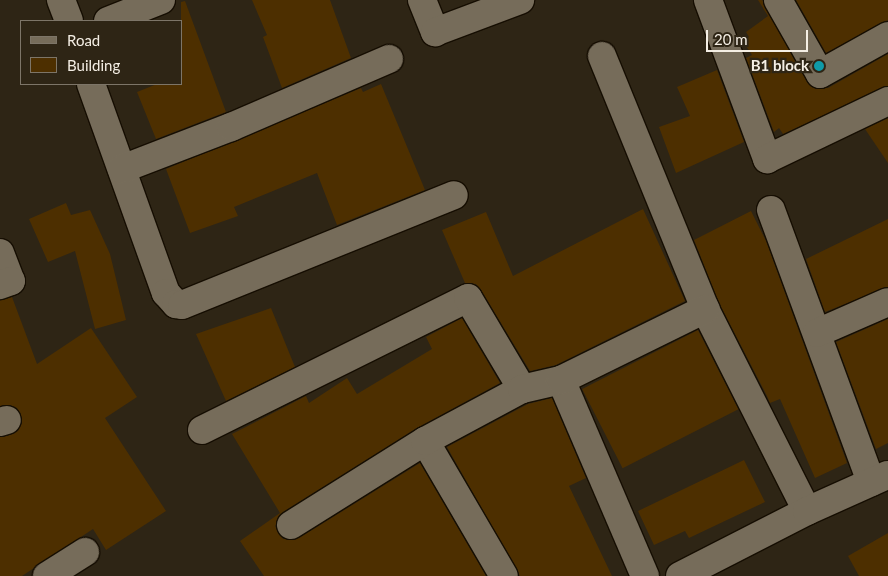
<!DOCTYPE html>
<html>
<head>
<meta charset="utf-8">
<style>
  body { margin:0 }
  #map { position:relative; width:888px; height:576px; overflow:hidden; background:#2e2515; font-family:Lato,sans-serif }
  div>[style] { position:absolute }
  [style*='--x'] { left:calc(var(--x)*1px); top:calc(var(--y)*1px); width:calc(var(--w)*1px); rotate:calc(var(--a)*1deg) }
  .building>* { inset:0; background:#4d2f00; transform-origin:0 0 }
  .roads { filter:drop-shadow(1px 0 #160e02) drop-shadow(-1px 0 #160e02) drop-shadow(0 1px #160e02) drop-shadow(0 -1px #160e02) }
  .minor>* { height:28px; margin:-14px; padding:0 14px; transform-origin:14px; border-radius:14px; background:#766c5a }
  .dots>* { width:14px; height:14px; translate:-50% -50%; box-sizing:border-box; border:2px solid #2e2515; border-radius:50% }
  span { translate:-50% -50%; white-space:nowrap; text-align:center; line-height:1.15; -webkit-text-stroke:4.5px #2e2515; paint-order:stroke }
  .poi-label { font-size:15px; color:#f4eee4; font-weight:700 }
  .right { translate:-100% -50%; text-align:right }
  .legend { position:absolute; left:20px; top:20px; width:162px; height:65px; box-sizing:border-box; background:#2e2515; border:1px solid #7d7568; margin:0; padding:6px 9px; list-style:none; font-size:15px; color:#f4eee4 }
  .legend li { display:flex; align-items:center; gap:10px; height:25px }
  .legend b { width:25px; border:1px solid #7d7568 }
  .scale { position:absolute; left:706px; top:30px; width:102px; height:22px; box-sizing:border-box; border:2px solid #f4eee4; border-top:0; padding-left:6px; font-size:15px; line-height:18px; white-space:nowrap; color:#f4eee4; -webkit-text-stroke:4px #2e2515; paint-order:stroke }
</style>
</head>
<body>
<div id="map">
  <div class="building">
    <div style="clip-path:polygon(252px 0,330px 0,351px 58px,282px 88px,263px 37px,267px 35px)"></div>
    <div style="clip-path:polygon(758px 0,762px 0,812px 87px,828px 88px,888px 54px,888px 86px,783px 134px,779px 128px,774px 132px,746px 58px,752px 55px,743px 41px,749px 37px,746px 32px,768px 16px)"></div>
    <div style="clip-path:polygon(796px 0,888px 0,888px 20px,826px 53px)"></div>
    <div style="clip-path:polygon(185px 1px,226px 112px,156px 139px,137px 92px,157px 84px,181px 84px,181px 2px)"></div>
    <div style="clip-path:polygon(717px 70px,744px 142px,676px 173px,659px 127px,690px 116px,677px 87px)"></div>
    <div style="clip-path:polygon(381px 84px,425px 190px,337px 225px,317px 173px,234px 207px,238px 216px,190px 233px,166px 169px,361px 88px,363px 92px)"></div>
    <div style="clip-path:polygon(888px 118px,888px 163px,865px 129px)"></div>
    <div style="clip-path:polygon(66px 203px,71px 215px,90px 210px,110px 254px,126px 320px,95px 329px,75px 251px,48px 262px,29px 219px)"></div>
    <div style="clip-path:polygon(643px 209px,685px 301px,556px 365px,530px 371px,481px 290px,476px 284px,465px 283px,442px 230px,486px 212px,513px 276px)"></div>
    <div style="clip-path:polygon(751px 211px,766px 241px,847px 463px,815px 478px,780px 399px,770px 403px,767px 396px,719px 303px,694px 240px)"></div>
    <div style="clip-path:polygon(888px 219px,888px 287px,825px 312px,806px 259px)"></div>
    <div style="clip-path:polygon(12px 297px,37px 364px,91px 328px,137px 397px,105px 418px,166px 511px,106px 550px,93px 529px,22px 576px,0 576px,0 437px,18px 431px,22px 423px,17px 408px,10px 405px,0 406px,0 300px)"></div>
    <div style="clip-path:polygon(271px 308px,295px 367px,226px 401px,196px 334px)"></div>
    <div style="clip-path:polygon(462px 318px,500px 383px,417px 428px,283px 512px,275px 526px,283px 539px,299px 538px,420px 463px,486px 576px,264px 576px,240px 541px,280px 513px,232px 434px,306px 396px,309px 403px,347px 378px,357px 394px,432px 349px,426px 337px)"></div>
    <div style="clip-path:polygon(888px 319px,888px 443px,876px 449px,836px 342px)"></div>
    <div style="left:698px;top:330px;width:89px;height:130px;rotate:63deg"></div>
    <div style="clip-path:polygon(552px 398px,586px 478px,569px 486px,612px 576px,520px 576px,447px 447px,528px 404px)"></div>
    <div style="clip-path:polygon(744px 460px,765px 502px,689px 538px,685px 531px,654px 545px,638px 511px)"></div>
    <div style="clip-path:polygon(888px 533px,888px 576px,859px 576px,848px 556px)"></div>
  </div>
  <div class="roads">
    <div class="minor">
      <div style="--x:61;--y:0;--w:22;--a:69"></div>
      <div style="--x:422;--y:0;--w:35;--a:68"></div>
      <div style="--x:435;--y:32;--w:91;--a:-20.6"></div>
      <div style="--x:708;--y:0;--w:170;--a:69.6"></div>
      <div style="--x:767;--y:159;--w:134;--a:-25.6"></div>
      <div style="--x:778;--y:0;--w:85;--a:60.4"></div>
      <div style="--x:820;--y:74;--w:78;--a:-29.2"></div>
      <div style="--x:108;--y:21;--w:57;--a:-21.6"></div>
      <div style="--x:602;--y:56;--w:273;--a:67.8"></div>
      <div style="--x:705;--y:309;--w:226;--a:63.2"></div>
      <div style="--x:91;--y:84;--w:222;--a:70.3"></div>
      <div style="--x:166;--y:293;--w:15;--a:48"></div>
      <div style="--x:176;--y:304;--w:6;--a:9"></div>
      <div style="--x:182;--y:305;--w:293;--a:-22"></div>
      <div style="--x:122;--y:169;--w:117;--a:-21.1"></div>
      <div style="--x:231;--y:127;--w:172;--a:-23.3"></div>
      <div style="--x:771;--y:210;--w:290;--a:69.8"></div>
      <div style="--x:0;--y:253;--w:30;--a:69"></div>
      <div style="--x:11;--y:281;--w:12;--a:160"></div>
      <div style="--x:817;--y:333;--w:77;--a:-23.6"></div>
      <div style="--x:561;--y:380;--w:213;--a:66.8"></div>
      <div style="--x:0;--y:422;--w:7;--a:-16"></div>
      <div style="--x:202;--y:430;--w:297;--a:-26.4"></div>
      <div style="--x:468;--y:298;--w:106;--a:59.3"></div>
      <div style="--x:425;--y:441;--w:156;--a:59.7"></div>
      <div style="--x:291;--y:525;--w:158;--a:-32.1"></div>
      <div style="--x:425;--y:441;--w:110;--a:-28.2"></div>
      <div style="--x:522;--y:389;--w:40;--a:-13"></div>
      <div style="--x:561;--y:380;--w:161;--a:-26.2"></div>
      <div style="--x:47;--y:576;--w:45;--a:-32.3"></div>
      <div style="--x:680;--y:576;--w:143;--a:-27.1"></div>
      <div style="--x:807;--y:511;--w:88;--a:-24.2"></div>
    </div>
  </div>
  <div class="dots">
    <div style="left:819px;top:66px;background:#0f9aa8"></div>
  </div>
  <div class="poi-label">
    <span class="right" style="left:809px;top:66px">B1 block</span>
  </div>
  <ul class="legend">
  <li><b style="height:6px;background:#766c5a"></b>Road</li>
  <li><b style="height:14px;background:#4d2f00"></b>Building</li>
  </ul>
  <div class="scale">20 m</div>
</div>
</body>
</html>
